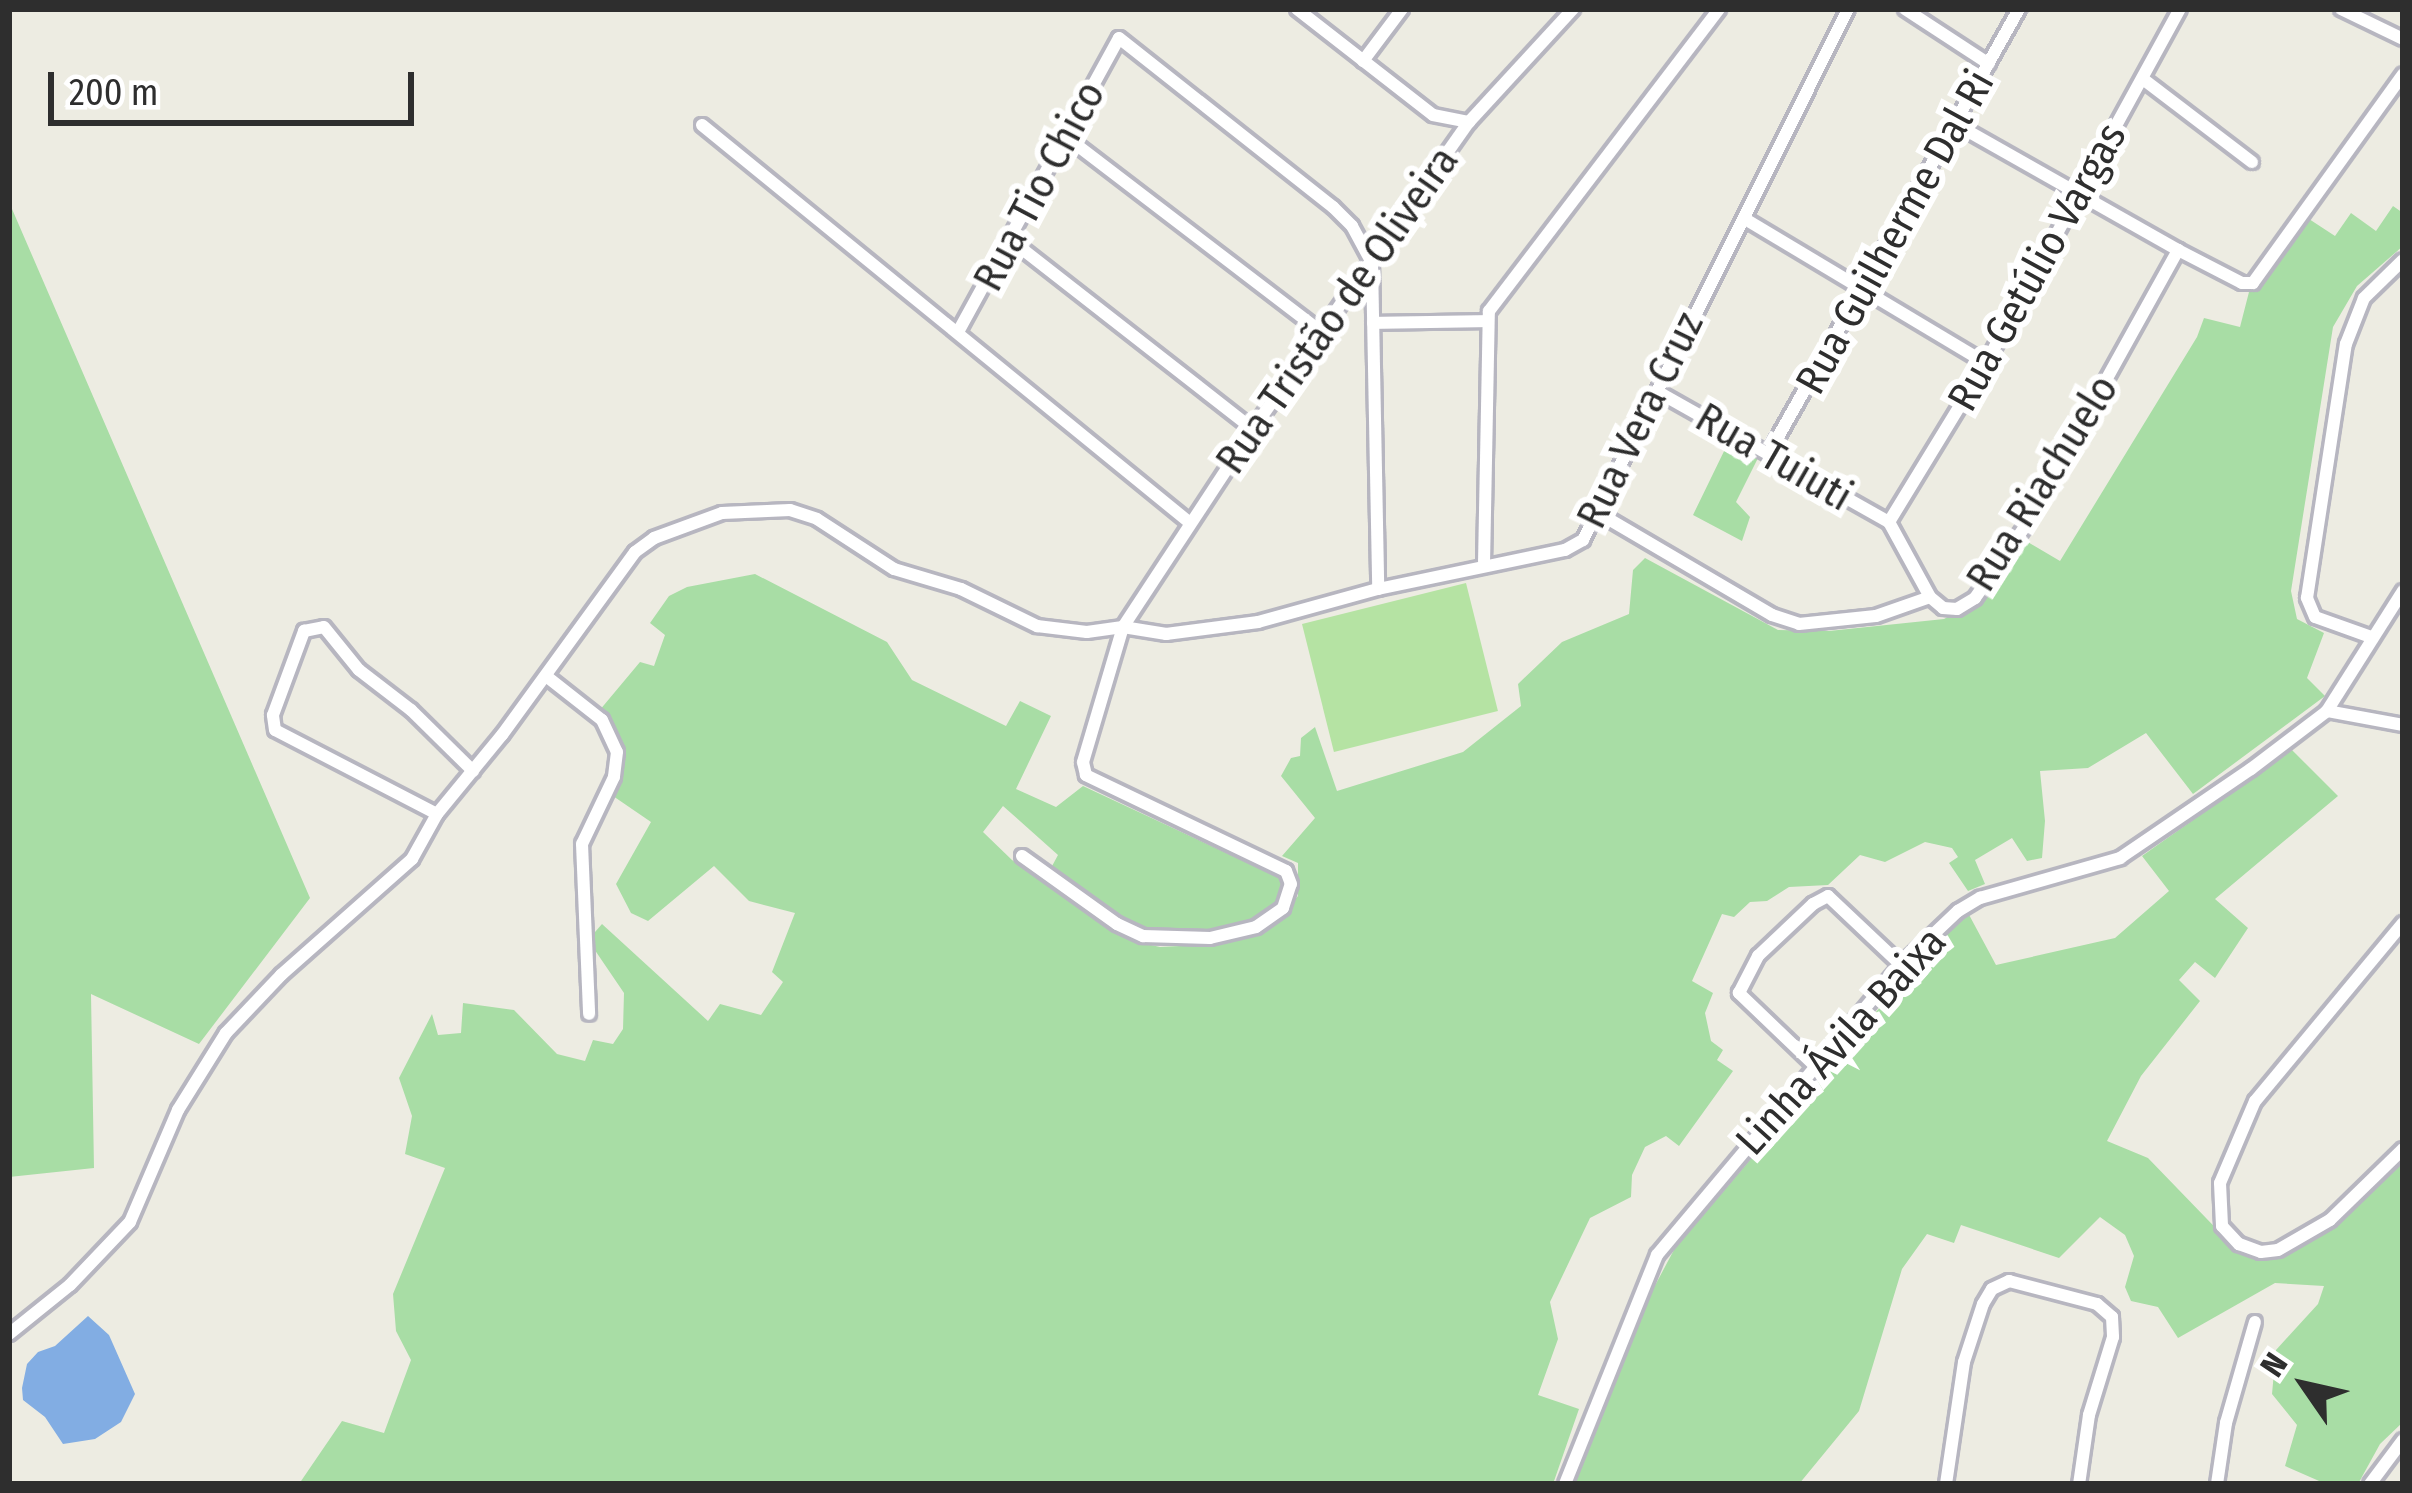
<!DOCTYPE html>
<html>
<head>
<meta charset="utf-8">
<style>
  body { margin:0 }
  #map { position:relative; width:2412px; height:1493px; overflow:hidden; background:#edece2; font-family:"Fira Sans Condensed",sans-serif }
  div>[style] { position:absolute }
  [style*='--x'] { left:calc(var(--x)*1px); top:calc(var(--y)*1px); width:calc(var(--w)*1px); rotate:calc(var(--a)*1deg) }
  .green>* { inset:0; background:#a8dda5 }
  .pitch>* { inset:0; background:#b5e3a3; transform-origin:0 0 }
  .water>* { inset:0; background:#82ade3 }
  .roads { filter:drop-shadow(3px 0 #b7b6c0) drop-shadow(-3px 0 #b7b6c0) drop-shadow(0 3px #b7b6c0) drop-shadow(0 -3px #b7b6c0) }
  .minor>* { height:12px; margin:-6px; padding:0 6px; transform-origin:6px; border-radius:6px; background:#fff }
  span { translate:-50% -50%; white-space:nowrap; text-align:center; line-height:1.15; -webkit-text-stroke:12px #fff; paint-order:stroke }
  .street-label { font-size:42px; color:#2e2e2e }
  .frame { position:absolute; inset:0; border:12px solid #2e2e2e; pointer-events:none }
  .north { position:absolute; left:2244px; top:1325px; width:120px; height:120px; -webkit-text-stroke:9px #fff; paint-order:stroke; rotate:304deg; font-size:33px; font-weight:700; line-height:48px; text-align:center; color:#2e2e2e }
  .north::after { content:''; display:block; margin:auto; width:42px; height:54px; background:#2e2e2e; clip-path:polygon(50% 0,100% 100%,50% 72%,0 100%) }
  .scale { position:absolute; left:48px; top:72px; width:366px; height:54px; box-sizing:border-box; border:6px solid #2e2e2e; border-top:0; padding-left:15px; font-size:36px; line-height:42px; white-space:nowrap; color:#2e2e2e; -webkit-text-stroke:9px #fff; paint-order:stroke }
</style>
</head>
<body>
<div id="map">
  <div class="green">
    <div style="clip-path:polygon(9px 202px,310px 898px,199px 1044px,91px 994px,94px 1168px,9px 1177px)"></div>
    <div style="clip-path:polygon(2393px 206px,2403px 213px,2403px 246px,2357px 286px,2333px 327px,2291px 591px,2297px 619px,2324px 633px,2307px 678px,2325px 696px,2193px 794px,2146px 733px,2088px 768px,2040px 771px,2045px 821px,2042px 858px,2027px 861px,2012px 838px,1975px 860px,1985px 884px,1968px 891px,1949px 863px,1958px 857px,1952px 848px,1925px 842px,1885px 862px,1860px 855px,1828px 885px,1789px 887px,1767px 901px,1750px 902px,1734px 917px,1722px 914px,1692px 981px,1713px 993px,1705px 1013px,1711px 1041px,1723px 1050px,1717px 1060px,1733px 1071px,1679px 1146px,1666px 1136px,1645px 1147px,1632px 1175px,1631px 1197px,1590px 1218px,1550px 1302px,1558px 1339px,1538px 1395px,1579px 1409px,1553px 1484px,299px 1484px,342px 1421px,384px 1433px,411px 1360px,396px 1331px,393px 1294px,445px 1168px,405px 1154px,412px 1116px,399px 1078px,432px 1014px,438px 1035px,461px 1033px,463px 1003px,514px 1010px,557px 1054px,585px 1061px,593px 1040px,613px 1044px,623px 1029px,624px 993px,588px 940px,602px 924px,708px 1021px,720px 1004px,761px 1015px,783px 982px,772px 972px,795px 913px,749px 901px,714px 866px,648px 921px,631px 913px,616px 884px,651px 822px,613px 796px,623px 752px,619px 736px,599px 711px,640px 662px,654px 666px,665px 635px,650px 623px,669px 596px,687px 587px,755px 574px,887px 642px,912px 680px,1006px 726px,1020px 701px,1051px 716px,1016px 789px,1056px 807px,1083px 786px,1282px 879px,1278px 900px,1255px 921px,1217px 931px,1155px 931px,1122px 919px,1051px 868px,1058px 855px,1003px 806px,983px 832px,1012px 860px,1133px 941px,1160px 947px,1218px 944px,1267px 928px,1298px 896px,1298px 863px,1282px 856px,1315px 818px,1281px 776px,1291px 758px,1300px 756px,1301px 738px,1315px 727px,1337px 791px,1463px 752px,1521px 706px,1518px 684px,1562px 642px,1629px 614px,1633px 570px,1645px 558px,1778px 630px,1829px 631px,1944px 619px,1968px 606px,2021px 538px,2060px 561px,2197px 337px,2204px 318px,2240px 327px,2249px 292px,2309px 219px,2335px 236px,2351px 213px,2376px 231px)"></div>
    <div style="clip-path:polygon(1728px 443px,1758px 458px,1736px 502px,1750px 517px,1742px 541px,1693px 515px)"></div>
    <div style="clip-path:polygon(2292px 750px,2338px 796px,2215px 899px,2248px 928px,2215px 978px,2195px 962px,2179px 980px,2200px 1001px,2141px 1076px,2107px 1141px,2148px 1158px,2235px 1248px,2276px 1255px,2333px 1223px,2403px 1154px,2403px 1422px,2380px 1444px,2358px 1484px,2326px 1484px,2285px 1466px,2297px 1425px,2272px 1394px,2276px 1350px,2318px 1304px,2324px 1286px,2275px 1283px,2178px 1338px,2158px 1307px,2131px 1301px,2125px 1287px,2134px 1256px,2125px 1235px,2100px 1217px,2059px 1258px,1961px 1225px,1954px 1243px,1927px 1234px,1902px 1269px,1859px 1411px,1799px 1484px,1573px 1484px,1651px 1293px,1675px 1248px,1956px 918px,1967px 911px,1996px 965px,2115px 938px,2169px 891px,2142px 856px)"></div>
  </div>
  <div class="pitch">
    <div style="left:1466px;top:583px;width:132px;height:169px;rotate:76deg"></div>
  </div>
  <div class="water">
    <div style="clip-path:polygon(88px 1316px,109px 1335px,135px 1394px,121px 1422px,95px 1439px,63px 1444px,45px 1417px,23px 1400px,22px 1388px,27px 1364px,38px 1352px,55px 1346px)"></div>
  </div>
  <div class="roads">
    <div class="minor">
      <div style="--x:1297;--y:9;--w:172;--a:37.9"></div>
      <div style="--x:1433;--y:115;--w:37;--a:11"></div>
      <div style="--x:1905;--y:9;--w:100;--a:33.2"></div>
      <div style="--x:2341;--y:9;--w:69;--a:25.8"></div>
      <div style="--x:1363;--y:61;--w:65;--a:-53.1"></div>
      <div style="--x:2143;--y:79;--w:137;--a:37.3"></div>
      <div style="--x:702;--y:125;--w:628;--a:39.19"></div>
      <div style="--x:1957;--y:125;--w:254;--a:29.5"></div>
      <div style="--x:2178;--y:250;--w:72;--a:27.3"></div>
      <div style="--x:2242;--y:283;--w:11;--a:0"></div>
      <div style="--x:2253;--y:283;--w:257;--a:-54.3"></div>
      <div style="--x:1065;--y:136;--w:321;--a:37.4"></div>
      <div style="--x:1745;--y:219;--w:281;--a:30.9"></div>
      <div style="--x:1012;--y:241;--w:306;--a:38"></div>
      <div style="--x:1373;--y:323;--w:114;--a:-1"></div>
      <div style="--x:958;--y:332;--w:335;--a:-61.3"></div>
      <div style="--x:1119;--y:38;--w:273;--a:38.3"></div>
      <div style="--x:1333;--y:207;--w:27;--a:45"></div>
      <div style="--x:1352;--y:226;--w:42;--a:61.6"></div>
      <div style="--x:1372;--y:263;--w:326;--a:88.9"></div>
      <div style="--x:1658;--y:392;--w:265;--a:29.4"></div>
      <div style="--x:1769;--y:453;--w:510;--a:-60.62"></div>
      <div style="--x:1600;--y:514;--w:199;--a:30.4"></div>
      <div style="--x:1772;--y:615;--w:28;--a:18"></div>
      <div style="--x:1799;--y:624;--w:77;--a:-5.9"></div>
      <div style="--x:1876;--y:616;--w:57;--a:-19.4"></div>
      <div style="--x:1889;--y:522;--w:186;--a:-58.6"></div>
      <div style="--x:1986;--y:363;--w:404;--a:-61.3"></div>
      <div style="--x:1889;--y:522;--w:85;--a:61.3"></div>
      <div style="--x:1930;--y:597;--w:17;--a:40"></div>
      <div style="--x:1943;--y:608;--w:14;--a:4"></div>
      <div style="--x:1957;--y:609;--w:21;--a:-31"></div>
      <div style="--x:1975;--y:598;--w:85;--a:-55"></div>
      <div style="--x:2024;--y:528;--w:318;--a:-61"></div>
      <div style="--x:1484;--y:564;--w:253;--a:-88.9"></div>
      <div style="--x:1489;--y:311;--w:380;--a:-52.7"></div>
      <div style="--x:2371;--y:637;--w:59;--a:-160.3"></div>
      <div style="--x:2315;--y:617;--w:21;--a:-113"></div>
      <div style="--x:2307;--y:598;--w:257;--a:-81.3"></div>
      <div style="--x:2346;--y:344;--w:49;--a:-68.6"></div>
      <div style="--x:2364;--y:298;--w:54;--a:-44.3"></div>
      <div style="--x:546;--y:676;--w:71;--a:38.2"></div>
      <div style="--x:602;--y:720;--w:35;--a:65"></div>
      <div style="--x:617;--y:752;--w:25;--a:97"></div>
      <div style="--x:614;--y:777;--w:74;--a:115.5"></div>
      <div style="--x:582;--y:844;--w:170;--a:87.6"></div>
      <div style="--x:2327;--y:711;--w:77;--a:10.4"></div>
      <div style="--x:437;--y:814;--w:182;--a:-152.6"></div>
      <div style="--x:275;--y:730;--w:15;--a:-98"></div>
      <div style="--x:273;--y:715;--w:90;--a:-69.7"></div>
      <div style="--x:304;--y:631;--w:20;--a:-11"></div>
      <div style="--x:324;--y:627;--w:55;--a:50.9"></div>
      <div style="--x:359;--y:670;--w:66;--a:37.6"></div>
      <div style="--x:411;--y:710;--w:87;--a:44.5"></div>
      <div style="--x:1022;--y:856;--w:117;--a:35.6"></div>
      <div style="--x:1117;--y:924;--w:29;--a:25"></div>
      <div style="--x:1143;--y:936;--w:67;--a:1.7"></div>
      <div style="--x:1210;--y:938;--w:47;--a:-13.4"></div>
      <div style="--x:1256;--y:927;--w:33;--a:-35"></div>
      <div style="--x:1283;--y:908;--w:25;--a:-72"></div>
      <div style="--x:1291;--y:884;--w:14;--a:-111"></div>
      <div style="--x:1286;--y:871;--w:222;--a:-154.4"></div>
      <div style="--x:1086;--y:775;--w:13;--a:-103"></div>
      <div style="--x:1083;--y:762;--w:141;--a:-73.5"></div>
      <div style="--x:1123;--y:627;--w:237;--a:-56.7"></div>
      <div style="--x:1253;--y:429;--w:375;--a:-54.9"></div>
      <div style="--x:1469;--y:122;--w:154;--a:-47.4"></div>
      <div style="--x:2403;--y:923;--w:231;--a:129.7"></div>
      <div style="--x:2255;--y:1101;--w:89;--a:113.1"></div>
      <div style="--x:2220;--y:1183;--w:43;--a:87.3"></div>
      <div style="--x:2222;--y:1226;--w:25;--a:47"></div>
      <div style="--x:2239;--y:1244;--w:23;--a:20"></div>
      <div style="--x:2261;--y:1252;--w:17;--a:-7"></div>
      <div style="--x:2278;--y:1250;--w:60;--a:-30"></div>
      <div style="--x:2330;--y:1220;--w:102;--a:-44.2"></div>
      <div style="--x:1813;--y:1064;--w:103;--a:-136.2"></div>
      <div style="--x:1739;--y:993;--w:42;--a:-62.8"></div>
      <div style="--x:1758;--y:956;--w:76;--a:-43.4"></div>
      <div style="--x:1813;--y:904;--w:17;--a:-28"></div>
      <div style="--x:1828;--y:896;--w:100;--a:43.4"></div>
      <div style="--x:9;--y:1334;--w:78;--a:-38.8"></div>
      <div style="--x:70;--y:1285;--w:87;--a:-46.4"></div>
      <div style="--x:130;--y:1222;--w:122;--a:-66.8"></div>
      <div style="--x:178;--y:1110;--w:91;--a:-58.1"></div>
      <div style="--x:226;--y:1033;--w:80;--a:-46.5"></div>
      <div style="--x:281;--y:975;--w:175;--a:-41.5"></div>
      <div style="--x:412;--y:859;--w:51;--a:-60.9"></div>
      <div style="--x:437;--y:814;--w:102;--a:-50.6"></div>
      <div style="--x:502;--y:735;--w:226;--a:-54"></div>
      <div style="--x:635;--y:552;--w:24;--a:-36"></div>
      <div style="--x:654;--y:538;--w:72;--a:-20.2"></div>
      <div style="--x:722;--y:513;--w:68;--a:-2.5"></div>
      <div style="--x:790;--y:510;--w:28;--a:18"></div>
      <div style="--x:817;--y:519;--w:92;--a:33"></div>
      <div style="--x:894;--y:569;--w:70;--a:16.6"></div>
      <div style="--x:961;--y:589;--w:85;--a:26"></div>
      <div style="--x:1037;--y:626;--w:50;--a:6.8"></div>
      <div style="--x:1087;--y:632;--w:36;--a:-8"></div>
      <div style="--x:1123;--y:627;--w:44;--a:9.2"></div>
      <div style="--x:1166;--y:634;--w:93;--a:-7.4"></div>
      <div style="--x:1258;--y:622;--w:124;--a:-15.4"></div>
      <div style="--x:1378;--y:589;--w:191;--a:-11.8"></div>
      <div style="--x:1565;--y:550;--w:21;--a:-29"></div>
      <div style="--x:1583;--y:540;--w:593;--a:-63.48"></div>
      <div style="--x:1565;--y:1484;--w:247;--a:-68.1"></div>
      <div style="--x:1657;--y:1255;--w:379;--a:-49.9"></div>
      <div style="--x:1901;--y:965;--w:79;--a:-43.5"></div>
      <div style="--x:1958;--y:911;--w:26;--a:-31"></div>
      <div style="--x:1980;--y:898;--w:146;--a:-15.9"></div>
      <div style="--x:2120;--y:858;--w:158;--a:-34.2"></div>
      <div style="--x:2251;--y:769;--w:96;--a:-37.3"></div>
      <div style="--x:2327;--y:711;--w:142;--a:-57.7"></div>
      <div style="--x:1946;--y:1484;--w:123;--a:-81.6"></div>
      <div style="--x:1964;--y:1362;--w:61;--a:-71.9"></div>
      <div style="--x:1983;--y:1304;--w:17;--a:-59"></div>
      <div style="--x:1992;--y:1289;--w:19;--a:-25"></div>
      <div style="--x:2009;--y:1281;--w:91;--a:14.6"></div>
      <div style="--x:2097;--y:1304;--w:20;--a:41"></div>
      <div style="--x:2112;--y:1317;--w:20;--a:87"></div>
      <div style="--x:2113;--y:1337;--w:82;--a:107.1"></div>
      <div style="--x:2089;--y:1415;--w:70;--a:98.2"></div>
      <div style="--x:2217;--y:1484;--w:62;--a:-81.6"></div>
      <div style="--x:2226;--y:1423;--w:105;--a:-74"></div>
      <div style="--x:2370;--y:1484;--w:55;--a:-53.1"></div>
    </div>
  </div>
  <div class="street-label">
    <span style="left:1039px;top:186px;rotate:-62deg">Rua Tio Chico</span>
    <span style="left:1895px;top:232px;rotate:-61deg">Rua Guilherme Dal Ri</span>
    <span style="left:2037px;top:267px;rotate:-61deg">Rua Getúlio Vargas</span>
    <span style="left:1337px;top:310px;rotate:-55deg">Rua Tristão de Oliveira</span>
    <span style="left:1640px;top:420px;rotate:-64deg">Rua Vera Cruz</span>
    <span style="left:1774px;top:457px;rotate:30deg">Rua Tuiuti</span>
    <span style="left:2042px;top:483px;rotate:-58deg">Rua Riachuelo</span>
    <span style="left:1841px;top:1041px;rotate:-48deg">Linha Ávila Baixa</span>
  </div>
  <div class="frame"></div>
  <div class="north">N</div>
  <div class="scale">200 m</div>
</div>
</body>
</html>
